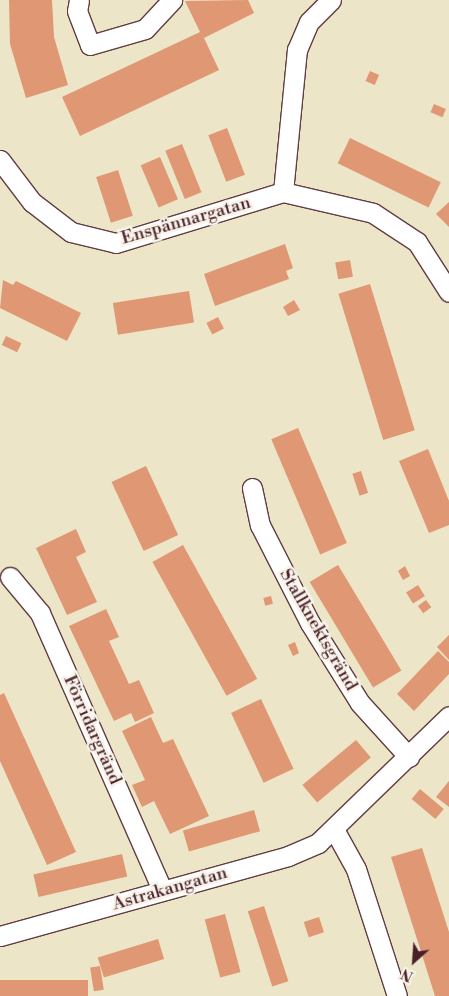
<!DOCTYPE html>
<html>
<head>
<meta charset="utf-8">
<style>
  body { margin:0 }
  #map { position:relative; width:449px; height:996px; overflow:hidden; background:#ece5c7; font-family:"Libre Bodoni",serif }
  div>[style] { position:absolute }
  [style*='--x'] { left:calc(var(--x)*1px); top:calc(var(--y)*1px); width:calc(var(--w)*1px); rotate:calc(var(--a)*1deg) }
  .building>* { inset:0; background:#e09773; transform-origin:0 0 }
  .roads { filter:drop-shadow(1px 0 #623d42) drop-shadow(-1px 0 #623d42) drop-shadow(0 1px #623d42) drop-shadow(0 -1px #623d42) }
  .minor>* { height:19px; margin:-9.5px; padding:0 9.5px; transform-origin:9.5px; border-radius:9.5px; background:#fff }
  span { translate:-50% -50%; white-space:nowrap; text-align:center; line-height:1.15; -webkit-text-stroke:5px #f7f3e8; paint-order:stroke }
  .street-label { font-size:18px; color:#4a1f2b }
  .north { position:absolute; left:389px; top:936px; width:50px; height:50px; -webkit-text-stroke:4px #f7f3e8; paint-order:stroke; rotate:206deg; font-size:14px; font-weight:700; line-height:20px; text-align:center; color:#4a1f2b }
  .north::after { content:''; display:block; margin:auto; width:18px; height:22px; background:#4a1f2b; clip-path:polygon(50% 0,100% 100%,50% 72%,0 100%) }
</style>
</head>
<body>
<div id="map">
  <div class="building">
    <div style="clip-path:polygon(9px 0,52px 0,54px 37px,68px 85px,26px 98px,10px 44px)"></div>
    <div style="clip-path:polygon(248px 0,254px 13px,204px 38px,219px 70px,80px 136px,62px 97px,200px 32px,185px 1px)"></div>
    <div style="left:370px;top:71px;width:10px;height:11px;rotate:24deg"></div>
    <div style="left:434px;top:104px;width:13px;height:9px;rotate:23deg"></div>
    <div style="left:227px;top:128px;width:50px;height:20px;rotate:69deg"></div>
    <div style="left:350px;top:138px;width:101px;height:28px;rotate:26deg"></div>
    <div style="left:182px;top:144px;width:52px;height:18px;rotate:68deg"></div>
    <div style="left:160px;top:157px;width:46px;height:21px;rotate:67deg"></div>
    <div style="left:118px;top:170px;width:48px;height:23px;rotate:72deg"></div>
    <div style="clip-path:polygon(449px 202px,449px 227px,436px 214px)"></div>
    <div style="clip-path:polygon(285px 244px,293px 268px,286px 271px,289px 279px,215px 306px,204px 274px)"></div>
    <div style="left:350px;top:260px;width:17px;height:15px;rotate:80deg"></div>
    <div style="clip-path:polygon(3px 280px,13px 285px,16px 281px,81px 313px,67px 341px,0 308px)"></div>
    <div style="left:370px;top:284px;width:153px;height:33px;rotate:73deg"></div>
    <div style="left:189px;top:291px;width:32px;height:77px;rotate:81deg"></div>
    <div style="clip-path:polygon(294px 300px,300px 310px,288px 316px,283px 307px)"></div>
    <div style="left:218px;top:317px;width:13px;height:13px;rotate:63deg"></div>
    <div style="left:6px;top:336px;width:17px;height:10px;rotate:25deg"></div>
    <div style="left:298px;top:428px;width:125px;height:29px;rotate:67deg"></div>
    <div style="clip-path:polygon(428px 449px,449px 501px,449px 525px,429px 533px,399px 461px)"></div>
    <div style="left:146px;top:466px;width:76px;height:38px;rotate:65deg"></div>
    <div style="left:361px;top:471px;width:23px;height:9px;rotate:72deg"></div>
    <div style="clip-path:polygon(76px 529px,86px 552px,76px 557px,97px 602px,67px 615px,36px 548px)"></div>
    <div style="left:183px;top:545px;width:153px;height:35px;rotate:61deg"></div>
    <div style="left:338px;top:565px;width:123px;height:33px;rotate:59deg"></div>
    <div style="clip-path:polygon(405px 566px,410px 576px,403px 580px,398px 571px)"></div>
    <div style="left:418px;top:585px;width:13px;height:14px;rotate:58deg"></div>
    <div style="left:271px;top:596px;width:8px;height:8px;rotate:76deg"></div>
    <div style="left:426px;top:600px;width:9px;height:10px;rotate:54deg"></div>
    <div style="clip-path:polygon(106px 609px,119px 637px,109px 641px,129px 684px,139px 680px,154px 713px,135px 722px,131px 713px,114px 721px,69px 626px)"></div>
    <div style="clip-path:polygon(449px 635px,449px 660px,437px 647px)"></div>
    <div style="clip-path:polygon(295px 642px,299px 653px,293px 656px,288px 645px)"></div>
    <div style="clip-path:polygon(438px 651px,449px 662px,449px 674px,414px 711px,397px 694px)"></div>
    <div style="clip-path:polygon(4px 693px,76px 852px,47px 865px,0 761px,0 695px)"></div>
    <div style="left:261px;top:699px;width:77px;height:33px;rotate:65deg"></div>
    <div style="clip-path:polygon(151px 717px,163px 743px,173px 739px,209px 816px,170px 834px,154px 801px,142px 807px,132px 785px,145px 780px,122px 731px)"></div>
    <div style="left:356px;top:740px;width:23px;height:70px;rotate:50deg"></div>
    <div style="clip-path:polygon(449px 781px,449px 807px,436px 797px)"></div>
    <div style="left:420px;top:789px;width:31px;height:13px;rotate:40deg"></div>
    <div style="left:254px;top:810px;width:22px;height:74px;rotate:74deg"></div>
    <div style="clip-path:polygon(422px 848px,449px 932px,449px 996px,435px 996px,391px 857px)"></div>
    <div style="left:122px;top:854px;width:23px;height:91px;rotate:77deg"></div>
    <div style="left:264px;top:906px;width:79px;height:17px;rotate:72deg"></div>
    <div style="left:225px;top:914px;width:60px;height:21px;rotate:75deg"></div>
    <div style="left:319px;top:917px;width:16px;height:16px;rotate:72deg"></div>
    <div style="left:158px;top:939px;width:21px;height:63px;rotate:73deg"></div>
    <div style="left:100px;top:966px;width:24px;height:10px;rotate:81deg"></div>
    <div style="left:88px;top:980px;width:16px;height:88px;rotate:90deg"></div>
  </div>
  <div class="roads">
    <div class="minor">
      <div style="--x:79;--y:0;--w:11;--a:100"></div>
      <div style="--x:77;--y:11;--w:36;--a:69"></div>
      <div style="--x:90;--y:45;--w:57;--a:-16.2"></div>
      <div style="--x:145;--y:29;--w:40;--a:-47"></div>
      <div style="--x:0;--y:160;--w:53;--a:52.7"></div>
      <div style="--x:32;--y:202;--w:49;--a:37.6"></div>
      <div style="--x:71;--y:232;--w:46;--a:13.7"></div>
      <div style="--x:116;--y:243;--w:175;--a:-17"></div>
      <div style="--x:283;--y:192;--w:92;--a:13.1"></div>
      <div style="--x:373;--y:213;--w:53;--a:33.4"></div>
      <div style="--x:417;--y:242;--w:59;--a:57.4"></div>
      <div style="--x:283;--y:192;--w:143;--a:-84.4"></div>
      <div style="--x:297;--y:50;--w:30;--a:-67"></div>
      <div style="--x:309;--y:22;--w:31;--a:-45"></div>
      <div style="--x:252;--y:488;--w:38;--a:78"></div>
      <div style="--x:260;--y:525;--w:110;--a:63"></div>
      <div style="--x:310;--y:623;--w:94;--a:58"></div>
      <div style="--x:360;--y:703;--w:73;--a:47.8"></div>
      <div style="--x:10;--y:577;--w:47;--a:50.2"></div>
      <div style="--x:40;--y:613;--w:302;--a:66.2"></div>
      <div style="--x:335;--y:831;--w:43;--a:61.1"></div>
      <div style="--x:356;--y:869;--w:133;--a:72.1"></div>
      <div style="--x:0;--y:936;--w:299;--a:-15.5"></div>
      <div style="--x:288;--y:856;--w:33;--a:-23"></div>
      <div style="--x:318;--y:843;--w:182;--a:-44.1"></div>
    </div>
  </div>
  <div class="street-label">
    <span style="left:186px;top:221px;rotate:-16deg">Enspännargatan</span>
    <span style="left:318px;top:630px;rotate:60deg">Stallknektsgränd</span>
    <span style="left:92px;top:730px;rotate:66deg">Förridargränd</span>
    <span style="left:170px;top:889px;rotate:-16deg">Astrakangatan</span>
  </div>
  <div class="north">N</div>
</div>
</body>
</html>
